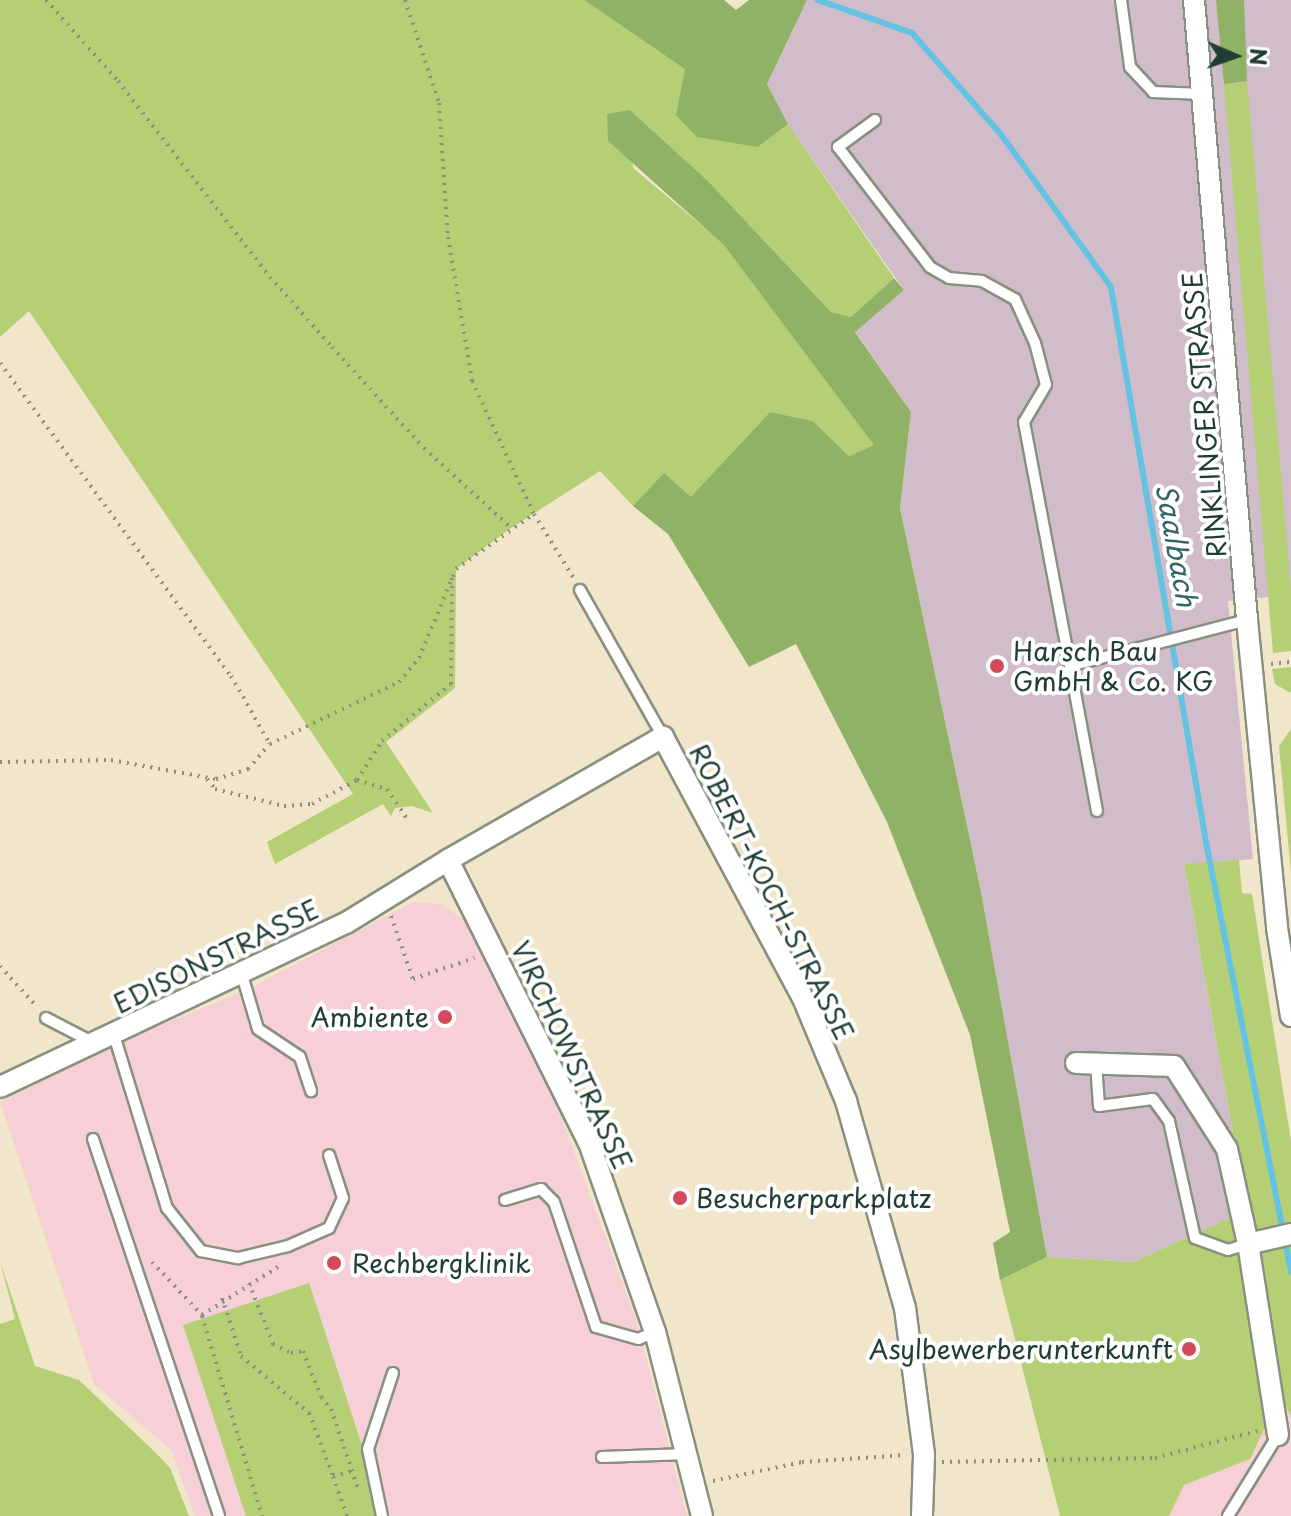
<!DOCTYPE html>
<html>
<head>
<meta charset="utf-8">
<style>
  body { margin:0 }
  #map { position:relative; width:1291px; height:1516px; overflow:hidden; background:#f1e5ca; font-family:"Playpen Sans",sans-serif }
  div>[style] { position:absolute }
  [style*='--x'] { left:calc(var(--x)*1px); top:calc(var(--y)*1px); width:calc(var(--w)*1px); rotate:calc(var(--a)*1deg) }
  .built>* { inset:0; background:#f6cfd7 }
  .industrial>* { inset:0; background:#d1bdc9 }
  .green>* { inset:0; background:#b5cf74 }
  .forest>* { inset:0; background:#90b266 }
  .stream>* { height:6px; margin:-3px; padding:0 3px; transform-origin:3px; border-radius:3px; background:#64c3e2 }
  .path>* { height:4px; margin-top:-2px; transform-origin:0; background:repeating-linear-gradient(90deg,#88917f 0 2px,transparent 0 8px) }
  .roads { filter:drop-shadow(2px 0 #88917f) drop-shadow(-2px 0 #88917f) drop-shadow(0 2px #88917f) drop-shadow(0 -2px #88917f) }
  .lane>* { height:10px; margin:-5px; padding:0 5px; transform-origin:5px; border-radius:5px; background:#fff }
  .street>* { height:20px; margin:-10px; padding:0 10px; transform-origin:10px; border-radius:10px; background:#fff }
  .dots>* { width:22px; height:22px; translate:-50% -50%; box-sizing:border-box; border:4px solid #fff; border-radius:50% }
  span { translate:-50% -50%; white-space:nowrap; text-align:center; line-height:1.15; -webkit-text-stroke:8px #fff; paint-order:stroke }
  .street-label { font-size:26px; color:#1f3d34 }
  .poi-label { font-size:26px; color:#1f3d34 }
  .left { translate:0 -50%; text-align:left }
  .right { translate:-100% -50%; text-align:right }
  .water-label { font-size:28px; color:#346568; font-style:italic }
  .north { position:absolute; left:1195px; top:16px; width:80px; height:80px; -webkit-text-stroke:6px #fff; paint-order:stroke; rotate:92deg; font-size:22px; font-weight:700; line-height:32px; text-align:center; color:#1f3d34 }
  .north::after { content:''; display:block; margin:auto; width:28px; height:36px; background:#1f3d34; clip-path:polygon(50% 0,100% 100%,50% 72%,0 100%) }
</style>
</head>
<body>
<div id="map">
  <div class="built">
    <div style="clip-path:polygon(413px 902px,442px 904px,466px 922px,556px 1103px,637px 1323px,687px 1516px,195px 1516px,171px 1450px,94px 1384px,0 1102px,122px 1041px,249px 989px)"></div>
    <div style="clip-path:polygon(1280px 1396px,1291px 1416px,1291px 1516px,1169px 1516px,1184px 1485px,1250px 1459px)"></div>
  </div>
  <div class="industrial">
    <div style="clip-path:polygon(807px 0,1291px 0,1291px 595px,1228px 601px,1253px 859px,1184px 865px,1247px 1210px,1133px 1262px,1047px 1257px,981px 892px,900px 508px,911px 412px,855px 331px,904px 290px,788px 124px,767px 84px)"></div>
  </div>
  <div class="green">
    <div style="clip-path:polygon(0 0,584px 0,686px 69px,676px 115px,758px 147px,788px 124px,894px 278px,851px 317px,831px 312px,708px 181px,630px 110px,633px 168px,724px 244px,875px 445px,849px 456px,813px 421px,770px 412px,691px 498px,664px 474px,633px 506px,600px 471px,511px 528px,456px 569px,455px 688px,386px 742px,433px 813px,412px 806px,395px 808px,391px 816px,383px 804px,275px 864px,267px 842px,353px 794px,29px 311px,0 337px)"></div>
    <div style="clip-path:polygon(1247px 81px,1291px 590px,1291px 651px,1273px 653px,1224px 84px)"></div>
    <div style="clip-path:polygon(1291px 667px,1291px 692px,1289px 692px,1275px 684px,1272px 669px)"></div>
    <div style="clip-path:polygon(1291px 729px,1291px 872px,1279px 746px)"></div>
    <div style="clip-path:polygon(1239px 860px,1242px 893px,1252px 894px,1291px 1141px,1291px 1416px,1280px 1396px,1250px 1459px,1184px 1485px,1169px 1516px,1060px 1516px,1000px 1280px,1047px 1257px,1133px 1262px,1247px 1210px,1184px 864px)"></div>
    <div style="clip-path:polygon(0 1261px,35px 1366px,79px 1380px,157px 1454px,170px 1468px,189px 1516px,0 1516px,0 1324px,15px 1319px)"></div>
    <div style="clip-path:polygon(309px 1283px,385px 1516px,246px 1516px,183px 1325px)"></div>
  </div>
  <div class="forest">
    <div style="clip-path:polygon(584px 0,724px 0,736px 10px,749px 0,807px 0,767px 84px,788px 124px,758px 147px,697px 137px,676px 115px,685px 69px)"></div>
    <div style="clip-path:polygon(1216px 0,1244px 0,1247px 81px,1224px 84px)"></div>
    <div style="clip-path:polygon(630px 110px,708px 181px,831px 312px,851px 317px,894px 278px,904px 290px,855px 332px,911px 412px,900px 508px,981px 892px,1047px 1257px,1000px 1280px,993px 1243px,1010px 1232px,970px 1035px,887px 822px,796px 644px,749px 667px,668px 534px,633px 506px,664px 473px,691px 497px,770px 412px,813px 421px,849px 456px,874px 445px,724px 245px,608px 141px,607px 114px)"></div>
  </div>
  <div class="stream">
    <div style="--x:818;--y:0;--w:100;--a:19.3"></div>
    <div style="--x:912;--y:33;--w:133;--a:48.7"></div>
    <div style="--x:1000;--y:133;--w:190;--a:54.2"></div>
    <div style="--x:1111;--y:287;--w:563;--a:80.29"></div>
    <div style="--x:1206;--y:842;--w:438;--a:78.8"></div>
  </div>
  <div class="path">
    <div style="--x:46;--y:0;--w:108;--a:48.4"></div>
    <div style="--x:118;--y:81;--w:248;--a:52.2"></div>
    <div style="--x:270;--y:277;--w:94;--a:48.5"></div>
    <div style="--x:332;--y:347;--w:137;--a:47.7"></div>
    <div style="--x:424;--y:448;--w:118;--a:42.6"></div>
    <div style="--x:405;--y:0;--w:108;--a:71.7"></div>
    <div style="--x:439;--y:103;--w:134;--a:86.2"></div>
    <div style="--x:448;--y:237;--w:146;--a:80.5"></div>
    <div style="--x:472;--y:381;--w:147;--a:65"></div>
    <div style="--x:534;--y:514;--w:74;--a:58.2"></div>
    <div style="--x:0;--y:363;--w:389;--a:53.6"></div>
    <div style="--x:231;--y:676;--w:78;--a:60.2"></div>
    <div style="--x:1271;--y:664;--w:20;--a:-6"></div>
    <div style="--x:0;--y:762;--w:111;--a:-1"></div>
    <div style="--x:111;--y:760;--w:107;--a:10.3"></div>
    <div style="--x:216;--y:779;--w:34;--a:-17"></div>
    <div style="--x:248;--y:769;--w:33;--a:-49"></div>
    <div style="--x:270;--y:744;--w:143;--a:-25.7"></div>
    <div style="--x:399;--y:682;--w:31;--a:-50"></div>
    <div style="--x:419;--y:658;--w:96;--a:-67.4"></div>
    <div style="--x:456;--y:569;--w:95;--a:-35.2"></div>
    <div style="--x:207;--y:779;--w:13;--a:51"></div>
    <div style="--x:215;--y:789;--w:71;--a:13.8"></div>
    <div style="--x:284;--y:806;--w:28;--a:-4"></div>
    <div style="--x:312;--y:804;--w:51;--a:-28.1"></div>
    <div style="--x:357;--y:780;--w:31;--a:17"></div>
    <div style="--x:387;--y:789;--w:37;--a:56"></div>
    <div style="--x:357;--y:780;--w:46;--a:-57.3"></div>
    <div style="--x:382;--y:741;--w:89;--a:-39.6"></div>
    <div style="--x:451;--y:684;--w:110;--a:-89.5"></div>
    <div style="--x:391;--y:916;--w:67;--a:70.8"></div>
    <div style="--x:413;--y:979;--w:65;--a:-19"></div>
    <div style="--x:0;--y:966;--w:54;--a:48"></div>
    <div style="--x:152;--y:1262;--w:73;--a:46.7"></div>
    <div style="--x:202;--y:1315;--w:93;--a:-32.3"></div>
    <div style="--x:249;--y:1283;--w:66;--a:68.5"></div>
    <div style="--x:273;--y:1344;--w:20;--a:27"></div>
    <div style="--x:291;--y:1353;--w:12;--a:-9"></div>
    <div style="--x:303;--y:1351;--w:49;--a:68.6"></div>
    <div style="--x:321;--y:1397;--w:16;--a:50"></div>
    <div style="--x:331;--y:1409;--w:83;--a:71.1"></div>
    <div style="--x:222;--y:1298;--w:61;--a:71.9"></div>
    <div style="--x:241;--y:1356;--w:89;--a:40"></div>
    <div style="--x:309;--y:1413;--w:67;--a:69.1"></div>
    <div style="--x:202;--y:1316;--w:209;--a:73.3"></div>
    <div style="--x:942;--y:1462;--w:213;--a:-1.1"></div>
    <div style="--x:1155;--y:1458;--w:106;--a:-14.8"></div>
    <div style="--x:713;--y:1481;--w:91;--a:-12.1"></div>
    <div style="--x:802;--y:1462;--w:104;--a:-3.9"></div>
    <div style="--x:347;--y:1516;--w:42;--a:-109.3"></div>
    <div style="--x:333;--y:1476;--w:21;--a:-14"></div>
  </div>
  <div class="roads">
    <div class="lane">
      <div style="--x:1121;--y:0;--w:68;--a:82.3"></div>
      <div style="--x:1130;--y:67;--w:34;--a:47"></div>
      <div style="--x:1153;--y:92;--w:50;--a:2.3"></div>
      <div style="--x:875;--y:120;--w:46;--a:143.9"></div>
      <div style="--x:838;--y:147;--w:151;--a:52.5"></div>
      <div style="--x:930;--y:267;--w:22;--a:30"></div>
      <div style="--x:949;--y:278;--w:33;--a:5"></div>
      <div style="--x:982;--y:281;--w:38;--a:29"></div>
      <div style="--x:1015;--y:299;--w:48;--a:65.6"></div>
      <div style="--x:1035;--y:343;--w:43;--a:75.3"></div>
      <div style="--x:1046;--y:385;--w:43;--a:120.7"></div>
      <div style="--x:1024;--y:422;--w:248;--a:79.3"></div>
      <div style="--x:580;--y:590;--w:169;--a:60.5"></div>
      <div style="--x:1097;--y:811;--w:147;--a:-100.5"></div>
      <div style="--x:1070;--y:666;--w:183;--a:-14.6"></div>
      <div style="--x:242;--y:975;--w:56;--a:73.5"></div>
      <div style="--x:258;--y:1029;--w:50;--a:33.7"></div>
      <div style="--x:300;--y:1057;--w:36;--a:72"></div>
      <div style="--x:46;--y:1018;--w:54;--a:27.5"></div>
      <div style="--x:114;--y:1035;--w:181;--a:73"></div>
      <div style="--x:167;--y:1208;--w:55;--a:51.7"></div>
      <div style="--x:201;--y:1251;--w:38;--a:11"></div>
      <div style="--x:238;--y:1258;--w:51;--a:-13.5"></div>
      <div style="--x:288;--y:1246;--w:45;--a:-23.7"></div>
      <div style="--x:329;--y:1228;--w:33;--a:-65"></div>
      <div style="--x:343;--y:1198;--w:45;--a:-108"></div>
      <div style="--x:1096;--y:1063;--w:43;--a:86"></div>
      <div style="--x:1099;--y:1106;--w:54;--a:-7.4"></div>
      <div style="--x:1153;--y:1099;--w:27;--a:54"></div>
      <div style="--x:1169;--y:1121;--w:120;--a:77.5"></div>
      <div style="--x:1195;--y:1238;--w:35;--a:20"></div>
      <div style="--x:1228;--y:1250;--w:21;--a:-17"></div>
      <div style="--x:93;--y:1139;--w:397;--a:71.5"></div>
      <div style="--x:505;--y:1200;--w:38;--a:-17"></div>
      <div style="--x:541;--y:1189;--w:18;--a:45"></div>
      <div style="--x:554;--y:1202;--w:132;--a:71.4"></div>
      <div style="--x:596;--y:1327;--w:44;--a:15.9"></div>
      <div style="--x:638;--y:1339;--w:18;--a:-22"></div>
      <div style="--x:602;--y:1457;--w:85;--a:-2"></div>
      <div style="--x:382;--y:1516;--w:68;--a:-101.8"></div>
      <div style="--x:368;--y:1449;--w:80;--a:-71.8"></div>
      <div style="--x:1228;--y:1516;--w:95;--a:-58.3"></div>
    </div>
    <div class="street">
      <div style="--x:1194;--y:0;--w:622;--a:85.11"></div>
      <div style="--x:1247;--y:620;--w:309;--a:84.4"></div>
      <div style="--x:1277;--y:928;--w:89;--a:81"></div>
      <div style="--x:1076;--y:1063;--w:98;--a:1.8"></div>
      <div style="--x:1174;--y:1066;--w:98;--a:57.4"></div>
      <div style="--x:1227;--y:1149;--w:97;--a:77.5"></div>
      <div style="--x:0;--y:1087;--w:383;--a:-25.4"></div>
      <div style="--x:346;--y:923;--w:120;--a:-31.7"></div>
      <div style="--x:1278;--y:1435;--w:193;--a:-98.9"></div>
      <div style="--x:1248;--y:1244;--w:44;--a:-13.1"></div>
      <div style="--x:702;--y:1516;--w:190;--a:-104.3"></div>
      <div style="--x:655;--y:1332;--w:200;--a:-109.2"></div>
      <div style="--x:589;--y:1143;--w:316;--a:-116.5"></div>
      <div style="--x:448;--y:860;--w:248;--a:-29.8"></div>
      <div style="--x:663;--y:737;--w:296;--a:61.8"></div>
      <div style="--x:803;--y:998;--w:112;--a:67.3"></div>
      <div style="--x:846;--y:1101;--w:215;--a:74.1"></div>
      <div style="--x:905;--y:1308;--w:148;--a:82.6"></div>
      <div style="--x:924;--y:1455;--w:61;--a:91.9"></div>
    </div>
  </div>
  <div class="dots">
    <div style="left:997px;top:666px;background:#d1495b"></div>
    <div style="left:445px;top:1017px;background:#d1495b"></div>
    <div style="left:680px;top:1198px;background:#d1495b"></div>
    <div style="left:334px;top:1263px;background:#d1495b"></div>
    <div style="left:1189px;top:1349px;background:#d1495b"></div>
  </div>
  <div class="street-label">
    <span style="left:1204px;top:415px;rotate:-95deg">RINKLINGER STRASSE</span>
    <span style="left:772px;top:892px;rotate:63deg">ROBERT-KOCH-STRASSE</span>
    <span style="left:216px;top:956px;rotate:-26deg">EDISONSTRASSE</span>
    <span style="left:572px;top:1055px;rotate:65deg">VIRCHOWSTRASSE</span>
  </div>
  <div class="poi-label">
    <span class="left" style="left:1013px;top:666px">Harsch Bau<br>GmbH &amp; Co. KG</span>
    <span class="right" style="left:429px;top:1017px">Ambiente</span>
    <span class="left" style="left:696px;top:1198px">Besucherparkplatz</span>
    <span class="left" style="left:352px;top:1263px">Rechbergklinik</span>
    <span class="right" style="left:1173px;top:1349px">Asylbewerberunterkunft</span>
  </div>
  <div class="water-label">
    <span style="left:1177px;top:545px;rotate:80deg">Saalbach</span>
  </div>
  <div class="north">N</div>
</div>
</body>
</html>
